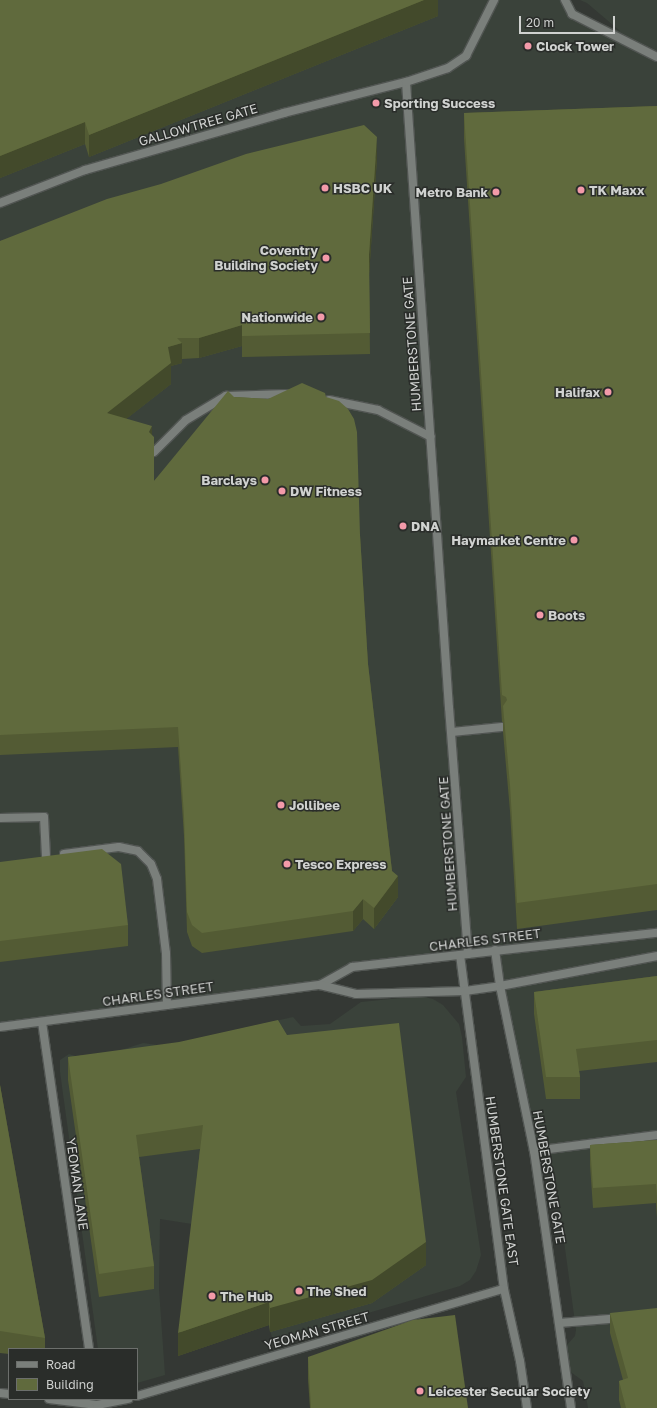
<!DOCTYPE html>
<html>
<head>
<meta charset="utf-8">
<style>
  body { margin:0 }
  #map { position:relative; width:657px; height:1408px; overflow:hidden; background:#343834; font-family:"Golos Text",sans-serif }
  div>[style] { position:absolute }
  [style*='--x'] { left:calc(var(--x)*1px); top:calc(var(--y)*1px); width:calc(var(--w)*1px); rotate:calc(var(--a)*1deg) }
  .built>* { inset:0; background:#3a423a }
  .roads { filter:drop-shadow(1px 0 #515552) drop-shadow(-1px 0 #515552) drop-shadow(0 1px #515552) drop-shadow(0 -1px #515552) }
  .service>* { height:8px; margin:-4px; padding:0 4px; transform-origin:4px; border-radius:4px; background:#7a7f7b }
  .pedestrian>* { height:8px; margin:-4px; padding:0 4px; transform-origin:4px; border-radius:4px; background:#7a7f7b }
  .minor>* { height:8px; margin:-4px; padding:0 4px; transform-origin:4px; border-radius:4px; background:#7a7f7b }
  .wall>* { inset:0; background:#535b34 }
  .shaded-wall>* { inset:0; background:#434a2b }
  .building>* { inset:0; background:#606a3d }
  .dots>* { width:11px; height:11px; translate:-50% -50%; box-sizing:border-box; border:2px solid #2a2d2a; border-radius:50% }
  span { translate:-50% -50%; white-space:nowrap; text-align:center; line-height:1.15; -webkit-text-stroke:3px #2a2d2a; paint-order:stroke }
  .poi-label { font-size:13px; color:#d0d2d0; font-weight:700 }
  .left { translate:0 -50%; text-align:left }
  .right { translate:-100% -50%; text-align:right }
  .street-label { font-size:13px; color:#d0d2d0 }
  .legend { position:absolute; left:8px; top:1348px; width:130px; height:52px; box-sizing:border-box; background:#2a2d2a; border:1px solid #6c6f6c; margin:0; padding:5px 7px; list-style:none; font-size:12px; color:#d0d2d0 }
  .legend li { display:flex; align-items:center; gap:8px; height:20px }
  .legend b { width:20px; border:1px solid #6c6f6c }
  .scale { position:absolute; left:519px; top:16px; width:96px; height:18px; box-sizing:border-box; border:2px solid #d0d2d0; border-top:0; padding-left:5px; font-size:12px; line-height:14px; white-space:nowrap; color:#d0d2d0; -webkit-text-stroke:3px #2a2d2a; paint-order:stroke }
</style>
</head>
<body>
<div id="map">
  <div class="built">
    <div style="clip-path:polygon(0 0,567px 0,574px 12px,620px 31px,587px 3px,580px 0,657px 0,657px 1408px,588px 1408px,583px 1381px,568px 1370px,566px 1346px,575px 1336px,576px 1330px,555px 1174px,534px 1151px,495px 951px,352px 967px,320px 985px,0 1027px)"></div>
    <div style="clip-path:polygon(420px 996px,433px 999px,443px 1005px,459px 1024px,462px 1037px,466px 1077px,456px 1092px,481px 1255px,476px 1271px,470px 1280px,460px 1286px,273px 1341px,263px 1305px,275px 1237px,160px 1219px,159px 1289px,165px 1375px,137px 1383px,137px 1349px,98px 1349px,60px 1072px,60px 1060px,69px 1054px,85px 1059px,96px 1058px,143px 1043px,164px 1046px,293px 1017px,301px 1026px,330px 1024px,361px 1002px)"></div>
  </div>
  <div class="roads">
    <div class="service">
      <div style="--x:0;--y:818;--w:44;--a:-1.3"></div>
      <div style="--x:44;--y:817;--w:40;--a:87.1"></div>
    </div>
    <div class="pedestrian">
      <div style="--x:565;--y:0;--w:16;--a:63"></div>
      <div style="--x:572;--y:14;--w:95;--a:26.8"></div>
      <div style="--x:0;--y:203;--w:91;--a:-21.2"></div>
      <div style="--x:85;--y:170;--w:207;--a:-16"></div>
      <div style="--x:284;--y:113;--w:126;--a:-14.3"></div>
      <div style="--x:329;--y:400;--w:50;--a:11.5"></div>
      <div style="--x:378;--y:410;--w:59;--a:27"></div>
      <div style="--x:154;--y:452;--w:45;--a:-45"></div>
      <div style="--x:186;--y:420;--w:47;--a:-31"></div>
      <div style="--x:226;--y:396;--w:60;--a:-1.9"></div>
      <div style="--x:452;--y:732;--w:50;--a:-5.7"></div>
      <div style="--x:468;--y:954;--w:247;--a:-94.4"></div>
      <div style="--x:449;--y:708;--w:627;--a:-93.93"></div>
      <div style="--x:406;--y:82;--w:44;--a:-18.4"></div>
      <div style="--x:448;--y:68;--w:22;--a:-34"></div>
      <div style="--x:466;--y:56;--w:63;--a:-63.4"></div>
      <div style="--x:560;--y:1323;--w:61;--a:-4.7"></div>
    </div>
    <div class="minor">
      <div style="--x:64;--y:854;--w:55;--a:-7.3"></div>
      <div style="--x:119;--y:847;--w:19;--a:12"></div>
      <div style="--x:138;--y:851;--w:18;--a:45"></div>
      <div style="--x:151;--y:864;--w:16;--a:68"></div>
      <div style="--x:157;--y:879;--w:75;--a:83.1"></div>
      <div style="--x:166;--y:953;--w:52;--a:88.9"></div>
      <div style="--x:495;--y:950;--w:36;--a:82"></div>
      <div style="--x:500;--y:986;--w:168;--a:78.4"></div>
      <div style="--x:534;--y:1151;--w:260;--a:81.8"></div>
      <div style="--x:460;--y:955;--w:337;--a:82.5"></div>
      <div style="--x:504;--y:1289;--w:74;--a:77.5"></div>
      <div style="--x:520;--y:1361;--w:48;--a:81.5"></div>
      <div style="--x:320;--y:985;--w:37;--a:-29"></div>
      <div style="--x:352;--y:967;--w:307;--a:-6.4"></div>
      <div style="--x:42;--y:1022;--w:330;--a:81.8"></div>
      <div style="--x:0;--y:1027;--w:323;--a:-7.5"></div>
      <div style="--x:320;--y:985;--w:37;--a:14"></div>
      <div style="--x:356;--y:994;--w:109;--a:-1.6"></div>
      <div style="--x:465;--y:991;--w:35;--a:-8"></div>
      <div style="--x:500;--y:986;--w:160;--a:-10.8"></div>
      <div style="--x:534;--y:1151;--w:124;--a:-7.4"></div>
      <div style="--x:0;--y:1393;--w:9;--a:6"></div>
      <div style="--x:137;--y:1396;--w:382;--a:-16.3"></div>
      <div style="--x:49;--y:1399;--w:48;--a:7.1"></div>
      <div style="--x:97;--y:1405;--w:32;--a:-11"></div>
    </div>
  </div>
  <div class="wall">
    <div style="clip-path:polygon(0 0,438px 0,438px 16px,89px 157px,85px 144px,0 178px)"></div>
    <div style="clip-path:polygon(657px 106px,657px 910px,517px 929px,510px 811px,503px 732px,503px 722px,502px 722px,464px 139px,464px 113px)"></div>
    <div style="clip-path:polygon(377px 158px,369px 275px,370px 354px,242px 357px,242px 346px,199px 358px,182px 359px,182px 363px,171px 366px,171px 384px,126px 419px,152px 435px,154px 481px,234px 397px,268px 399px,326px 397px,360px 535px,368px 664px,392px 871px,398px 897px,374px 929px,363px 919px,353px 931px,202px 953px,192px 946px,187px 932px,184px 836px,178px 747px,0 755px,0 241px)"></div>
    <div style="clip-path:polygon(0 862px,128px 925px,128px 946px,0 962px)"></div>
    <div style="clip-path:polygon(657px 976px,657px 1062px,579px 1071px,580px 1077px,580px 1099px,546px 1099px,534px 1014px,534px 992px)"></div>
    <div style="clip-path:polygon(287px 1035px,426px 1265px,372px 1303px,270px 1332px,269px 1325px,178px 1356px,200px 1149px,139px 1157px,154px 1266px,154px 1289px,99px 1297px,68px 1080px,68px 1057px)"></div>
    <div style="clip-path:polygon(0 1085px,45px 1338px,45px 1349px,9px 1349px,9px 1354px,0 1353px)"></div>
    <div style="clip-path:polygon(657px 1140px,657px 1218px,656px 1203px,593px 1208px,590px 1165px,590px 1145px)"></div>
    <div style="clip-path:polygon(610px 1313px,657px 1408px,621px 1408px,619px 1400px,619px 1381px,623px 1380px,610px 1333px)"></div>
    <div style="clip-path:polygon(308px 1357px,468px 1408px,310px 1408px,308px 1379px)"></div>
  </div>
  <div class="shaded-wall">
    <div style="clip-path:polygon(424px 0,438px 0,438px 16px,89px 157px,89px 135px)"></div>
    <div style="clip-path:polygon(85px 122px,85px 144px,0 178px,0 156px)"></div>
    <div style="clip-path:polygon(377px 137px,377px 158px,369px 276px,369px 255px)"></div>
    <div style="clip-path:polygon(242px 325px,242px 346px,199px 358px,199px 338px)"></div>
    <div style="clip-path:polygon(182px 343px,182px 363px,171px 366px,171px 384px,107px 434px,107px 413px,168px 347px)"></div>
    <div style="clip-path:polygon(152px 426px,152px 447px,149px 432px)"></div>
    <div style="clip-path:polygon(398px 876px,398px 897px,374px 929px,374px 908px)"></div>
    <div style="clip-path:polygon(363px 899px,363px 919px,353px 931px,353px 911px)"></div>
    <div style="clip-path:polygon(426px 1242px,426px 1265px,372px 1303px,270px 1332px,270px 1308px)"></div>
    <div style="clip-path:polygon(269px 1302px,269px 1325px,178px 1356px,178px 1333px)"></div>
  </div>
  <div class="building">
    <div style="clip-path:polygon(0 0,424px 0,89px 135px,85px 122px,0 156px)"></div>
    <div style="clip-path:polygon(657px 106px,657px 884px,517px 903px,510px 785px,503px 706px,507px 700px,506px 697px,502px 695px,464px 113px)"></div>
    <div style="clip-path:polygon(364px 125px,377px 137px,369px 255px,370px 333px,242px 336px,242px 325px,199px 338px,177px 338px,182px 343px,168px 347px,171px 363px,107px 413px,152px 426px,149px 432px,154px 437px,154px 481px,228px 391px,234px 397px,268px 399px,302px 383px,325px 393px,326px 397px,339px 401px,348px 409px,354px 419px,357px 432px,360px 535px,368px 664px,392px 871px,398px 876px,374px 908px,363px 899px,353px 911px,202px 933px,192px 925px,187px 912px,184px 816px,178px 727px,0 735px,0 241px,107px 199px,161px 184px,246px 154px)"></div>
    <div style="clip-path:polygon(102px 849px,121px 864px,128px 925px,0 941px,0 862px)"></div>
    <div style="clip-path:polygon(657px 976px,657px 1040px,576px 1049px,580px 1077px,546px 1077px,534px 992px)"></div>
    <div style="clip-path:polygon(278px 1020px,287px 1035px,399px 1023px,426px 1242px,372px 1280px,270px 1308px,269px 1302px,178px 1333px,203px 1125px,136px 1135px,154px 1266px,99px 1274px,68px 1057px,179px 1042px)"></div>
    <div style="clip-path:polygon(0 1085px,45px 1338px,0 1331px)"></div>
    <div style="clip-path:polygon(657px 1140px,657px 1198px,656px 1184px,593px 1188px,590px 1145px)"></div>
    <div style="clip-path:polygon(657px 1308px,657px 1408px,626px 1408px,619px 1381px,628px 1378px,610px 1313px)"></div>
    <div style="clip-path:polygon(455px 1315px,468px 1408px,311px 1408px,308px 1357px,413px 1320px)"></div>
  </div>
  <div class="dots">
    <div style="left:528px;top:46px;background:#f39aa9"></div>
    <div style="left:376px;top:103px;background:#f39aa9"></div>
    <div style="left:325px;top:188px;background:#f39aa9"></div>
    <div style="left:581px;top:190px;background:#f39aa9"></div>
    <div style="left:496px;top:192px;background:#f39aa9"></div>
    <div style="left:326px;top:258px;background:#f39aa9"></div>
    <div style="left:321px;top:317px;background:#f39aa9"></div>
    <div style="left:608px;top:392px;background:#f39aa9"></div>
    <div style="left:265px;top:480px;background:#f39aa9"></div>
    <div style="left:282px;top:491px;background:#f39aa9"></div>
    <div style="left:403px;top:526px;background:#f39aa9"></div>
    <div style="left:574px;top:540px;background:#f39aa9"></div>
    <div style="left:540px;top:615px;background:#f39aa9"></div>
    <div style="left:281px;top:805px;background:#f39aa9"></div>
    <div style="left:287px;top:864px;background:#f39aa9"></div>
    <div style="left:299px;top:1291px;background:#f39aa9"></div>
    <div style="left:212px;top:1296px;background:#f39aa9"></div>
    <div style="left:420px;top:1391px;background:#f39aa9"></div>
  </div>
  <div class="poi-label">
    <span class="left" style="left:536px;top:46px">Clock Tower</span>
    <span class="left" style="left:384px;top:103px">Sporting Success</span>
    <span class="left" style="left:333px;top:188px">HSBC UK</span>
    <span class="left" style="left:589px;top:190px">TK Maxx</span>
    <span class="right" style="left:488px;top:192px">Metro Bank</span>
    <span class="right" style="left:318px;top:258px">Coventry<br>Building Society</span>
    <span class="right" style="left:313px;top:317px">Nationwide</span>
    <span class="right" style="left:600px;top:392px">Halifax</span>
    <span class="right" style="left:257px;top:480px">Barclays</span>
    <span class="left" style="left:290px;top:491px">DW Fitness</span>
    <span class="left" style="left:411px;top:526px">DNA</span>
    <span class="right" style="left:566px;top:540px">Haymarket Centre</span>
    <span class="left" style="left:548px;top:615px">Boots</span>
    <span class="left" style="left:289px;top:805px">Jollibee</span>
    <span class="left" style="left:295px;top:864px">Tesco Express</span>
    <span class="left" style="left:307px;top:1291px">The Shed</span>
    <span class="left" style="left:220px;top:1296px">The Hub</span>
    <span class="left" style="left:428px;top:1391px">Leicester Secular Society</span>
  </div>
  <div class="street-label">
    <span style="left:198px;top:125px;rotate:-16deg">GALLOWTREE GATE</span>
    <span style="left:412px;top:344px;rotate:-94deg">HUMBERSTONE GATE</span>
    <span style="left:448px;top:844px;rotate:-94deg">HUMBERSTONE GATE</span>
    <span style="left:485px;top:940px;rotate:-7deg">CHARLES STREET</span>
    <span style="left:158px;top:994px;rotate:-8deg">CHARLES STREET</span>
    <span style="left:549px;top:1177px;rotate:80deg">HUMBERSTONE GATE</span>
    <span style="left:502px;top:1181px;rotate:82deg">HUMBERSTONE GATE EAST</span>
    <span style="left:77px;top:1184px;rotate:82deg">YEOMAN LANE</span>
    <span style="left:317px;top:1331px;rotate:-16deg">YEOMAN STREET</span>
  </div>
  <ul class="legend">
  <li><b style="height:5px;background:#7a7f7b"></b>Road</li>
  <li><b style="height:11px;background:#606a3d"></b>Building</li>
  </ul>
  <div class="scale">20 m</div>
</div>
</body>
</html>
